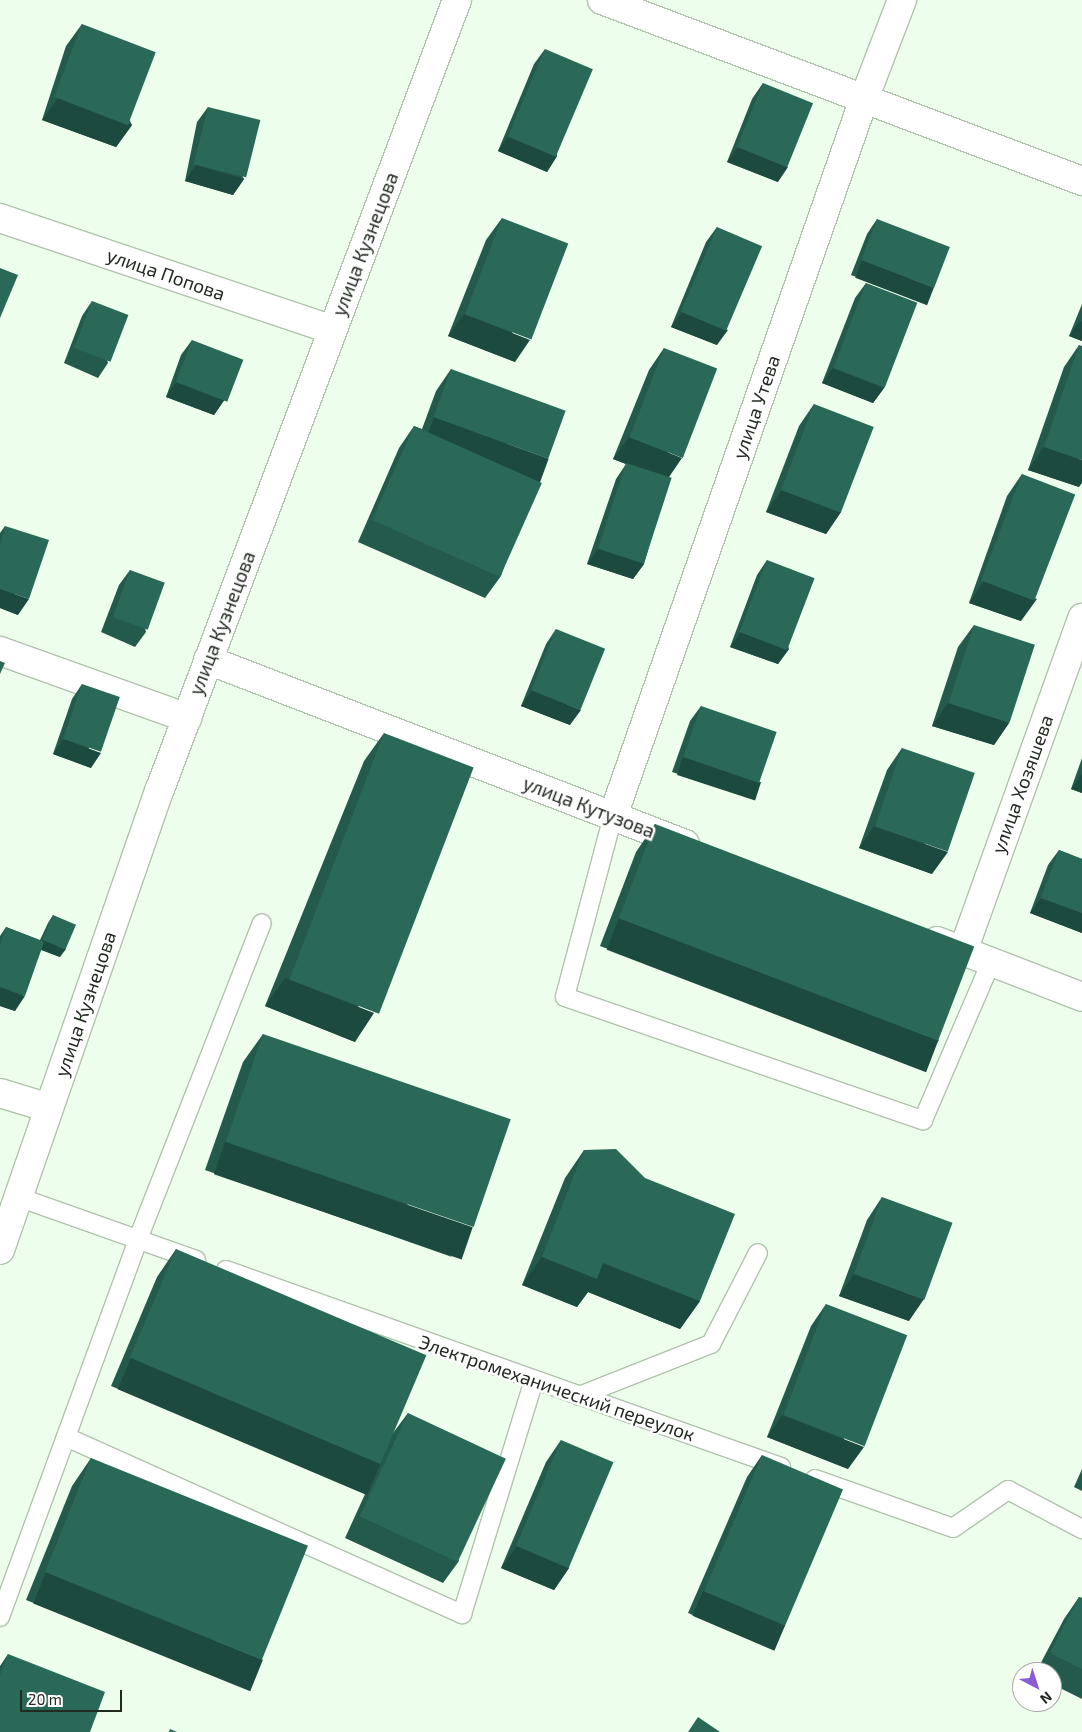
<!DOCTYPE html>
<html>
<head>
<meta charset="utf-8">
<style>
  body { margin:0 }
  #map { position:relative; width:1082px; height:1732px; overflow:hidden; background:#eefeec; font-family:"Exo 2",sans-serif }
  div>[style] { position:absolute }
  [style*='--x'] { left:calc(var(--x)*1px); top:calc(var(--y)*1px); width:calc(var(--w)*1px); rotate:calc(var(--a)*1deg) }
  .roads { filter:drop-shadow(1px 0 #b0c3ad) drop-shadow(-1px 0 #b0c3ad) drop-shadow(0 1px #b0c3ad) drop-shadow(0 -1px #b0c3ad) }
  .service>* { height:18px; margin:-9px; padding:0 9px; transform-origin:9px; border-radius:9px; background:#fff }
  .minor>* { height:28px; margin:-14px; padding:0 14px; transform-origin:14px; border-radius:14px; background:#fff }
  .secondary>* { height:28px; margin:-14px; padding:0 14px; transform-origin:14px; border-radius:14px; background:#fff }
  .wall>* { inset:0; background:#245a4c }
  .shaded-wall>* { inset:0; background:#1d4a3e; transform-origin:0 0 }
  .building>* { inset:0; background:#2a6958; transform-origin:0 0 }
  span { translate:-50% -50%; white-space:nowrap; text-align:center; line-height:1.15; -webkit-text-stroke:5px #fff; paint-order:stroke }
  .street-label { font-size:19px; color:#232a22 }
  .north { position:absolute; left:1012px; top:1662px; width:50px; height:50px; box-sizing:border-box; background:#fff; border:1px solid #a7aaa7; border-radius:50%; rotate:140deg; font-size:14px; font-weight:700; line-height:20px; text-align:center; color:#232a22 }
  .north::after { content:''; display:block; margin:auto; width:18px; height:22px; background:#8a5dd6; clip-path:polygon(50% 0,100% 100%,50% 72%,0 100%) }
  .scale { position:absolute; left:20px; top:1690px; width:102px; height:22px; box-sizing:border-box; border:2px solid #232a22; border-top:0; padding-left:6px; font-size:15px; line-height:18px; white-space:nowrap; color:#232a22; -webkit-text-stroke:4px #fff; paint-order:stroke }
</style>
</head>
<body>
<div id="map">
  <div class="roads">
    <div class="service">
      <div style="--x:613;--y:816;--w:187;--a:104.9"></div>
      <div style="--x:565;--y:997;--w:379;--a:19"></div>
      <div style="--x:923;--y:1120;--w:172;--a:-66.7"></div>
      <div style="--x:18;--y:1197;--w:189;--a:19.5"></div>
      <div style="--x:226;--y:1270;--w:589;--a:19.54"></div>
      <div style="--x:579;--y:1396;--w:142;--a:-21.5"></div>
      <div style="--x:711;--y:1344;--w:102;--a:-62.7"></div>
      <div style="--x:66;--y:1437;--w:434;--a:24.1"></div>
      <div style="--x:462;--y:1614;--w:245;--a:-72.9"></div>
      <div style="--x:815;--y:1479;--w:146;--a:19.5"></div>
      <div style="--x:953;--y:1528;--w:67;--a:-34.6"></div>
      <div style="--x:1008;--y:1490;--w:84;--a:27.8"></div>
      <div style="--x:0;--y:1617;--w:402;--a:-69.9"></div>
      <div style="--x:138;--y:1239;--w:339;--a:-68.6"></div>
    </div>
    <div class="minor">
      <div style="--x:602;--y:0;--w:513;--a:20.66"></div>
      <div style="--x:0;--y:218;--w:350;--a:18.6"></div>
      <div style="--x:0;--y:651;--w:199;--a:19.7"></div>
      <div style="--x:208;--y:660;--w:511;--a:21.09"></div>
      <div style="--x:613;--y:816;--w:760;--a:-70.71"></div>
      <div style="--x:864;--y:99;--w:106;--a:-69"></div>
      <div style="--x:937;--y:941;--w:155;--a:21.1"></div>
      <div style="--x:963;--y:951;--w:354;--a:-70.3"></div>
      <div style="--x:0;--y:1093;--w:51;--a:17"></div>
    </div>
    <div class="secondary">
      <div style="--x:0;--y:1250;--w:488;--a:-70.9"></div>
      <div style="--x:160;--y:789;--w:843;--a:-69.37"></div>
    </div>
  </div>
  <div class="wall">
    <div style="clip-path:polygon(82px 24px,132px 125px,116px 147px,42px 120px,66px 46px)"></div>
    <div style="clip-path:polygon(545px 49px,557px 156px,547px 172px,498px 151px,534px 64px)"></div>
    <div style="clip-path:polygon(763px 83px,778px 182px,727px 162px,752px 99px)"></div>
    <div style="clip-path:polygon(208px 107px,244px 179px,233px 195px,185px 181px,197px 122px)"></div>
    <div style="clip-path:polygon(502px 218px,515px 362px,448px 336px,486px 240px)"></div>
    <div style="clip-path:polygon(877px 219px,924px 302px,851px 275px,867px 234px)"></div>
    <div style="clip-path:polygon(717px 227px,717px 345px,671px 327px,706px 242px)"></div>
    <div style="clip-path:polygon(866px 283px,884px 388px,873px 403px,822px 383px,855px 298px)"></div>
    <div style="clip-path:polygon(92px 301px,108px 363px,98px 378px,64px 363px,82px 316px)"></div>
    <div style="clip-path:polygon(1082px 304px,1082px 341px,1069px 336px)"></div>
    <div style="clip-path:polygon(192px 340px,225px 399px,214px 415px,166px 397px,181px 355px)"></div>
    <div style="clip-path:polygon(1079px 345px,1079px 487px,1028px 470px,1064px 367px)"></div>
    <div style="clip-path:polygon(664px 348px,669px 477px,644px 564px,633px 579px,587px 564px,616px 479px,626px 464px,613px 459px,649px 370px)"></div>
    <div style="clip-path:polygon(451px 369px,534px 479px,501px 576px,485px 598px,358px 542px,399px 448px,414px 426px,422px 429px,436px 391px)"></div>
    <div style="clip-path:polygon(814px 404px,841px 512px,826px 534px,766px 512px,799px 426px)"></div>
    <div style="clip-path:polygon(1022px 474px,1021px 621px,969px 603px,1007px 496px)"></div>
    <div style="clip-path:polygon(5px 526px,18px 615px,0 608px,0 533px)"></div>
    <div style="clip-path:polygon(767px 560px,789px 649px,778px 664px,730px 647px,757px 575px)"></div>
    <div style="clip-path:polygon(130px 570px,146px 632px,135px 647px,101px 632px,119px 585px)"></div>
    <div style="clip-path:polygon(974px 625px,1009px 723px,994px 745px,932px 726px,958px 647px)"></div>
    <div style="clip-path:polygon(556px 629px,570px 725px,521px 706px,546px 644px)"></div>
    <div style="clip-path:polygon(82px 684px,91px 768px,53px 754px,72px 699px)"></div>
    <div style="clip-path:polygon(701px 706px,750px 798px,672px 772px,690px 721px)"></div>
    <div style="clip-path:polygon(384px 733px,355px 1042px,265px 1006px,364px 761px)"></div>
    <div style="clip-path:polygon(902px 748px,932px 874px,859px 848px,887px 770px)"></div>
    <div style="clip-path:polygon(1082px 758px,1082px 793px,1071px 789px)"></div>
    <div style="clip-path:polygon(655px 824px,939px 1040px,919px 1068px,600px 946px,636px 852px)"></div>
    <div style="clip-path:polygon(1059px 850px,1082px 859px,1082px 933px,1030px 913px,1048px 865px)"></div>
    <div style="clip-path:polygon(53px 915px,60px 957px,41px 950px,15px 1011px,0 1006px,0 936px,6px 927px,40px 940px,48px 923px)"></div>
    <div style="clip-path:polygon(263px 1034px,452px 1257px,205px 1170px,243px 1062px)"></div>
    <div style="clip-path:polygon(584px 1150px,700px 1301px,680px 1329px,588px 1292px,577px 1307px,522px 1285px,565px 1178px)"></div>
    <div style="clip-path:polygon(882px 1197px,909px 1321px,839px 1296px,867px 1220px)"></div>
    <div style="clip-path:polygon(176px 1249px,393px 1433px,408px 1413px,459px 1561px,443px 1583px,345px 1538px,376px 1470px,362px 1490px,111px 1386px,157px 1277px)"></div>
    <div style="clip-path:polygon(826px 1304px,848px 1469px,767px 1437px,811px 1326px)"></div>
    <div style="clip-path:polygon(561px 1440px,569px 1568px,554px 1590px,501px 1568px,546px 1462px)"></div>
    <div style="clip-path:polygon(762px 1455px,785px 1626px,770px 1648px,688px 1613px,747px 1477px)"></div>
    <div style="clip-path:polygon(91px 1458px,244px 1686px,26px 1600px,72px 1486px)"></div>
    <div style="clip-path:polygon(1082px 1469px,1082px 1491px,1074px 1487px)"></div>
    <div style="clip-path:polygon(1079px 1597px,1082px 1598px,1082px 1699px,1052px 1684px,1052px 1672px,1036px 1672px,1064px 1619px)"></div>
    <div style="clip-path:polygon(8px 1654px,0 1732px,0 1666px)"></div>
  </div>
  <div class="shaded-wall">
    <div style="clip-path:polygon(58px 98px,132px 125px,116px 147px,42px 120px)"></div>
    <div style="clip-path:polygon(508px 136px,557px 156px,547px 172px,498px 151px)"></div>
    <div style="clip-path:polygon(738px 147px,788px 167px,778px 182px,727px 162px)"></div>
    <div style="clip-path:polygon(196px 165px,244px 179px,233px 195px,185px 181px)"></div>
    <div style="left:862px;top:260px;width:77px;height:19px;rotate:21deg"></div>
    <div style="clip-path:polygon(682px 312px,728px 330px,717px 345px,671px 327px)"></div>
    <div style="clip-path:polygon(464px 314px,530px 340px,515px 362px,448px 336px)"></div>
    <div style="clip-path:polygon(1080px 321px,1082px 322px,1082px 341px,1069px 336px)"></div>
    <div style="clip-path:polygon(833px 368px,884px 388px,873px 403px,822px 383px)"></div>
    <div style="clip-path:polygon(176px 382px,225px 399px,214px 415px,166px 397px)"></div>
    <div style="left:434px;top:417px;width:122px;height:27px;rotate:20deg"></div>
    <div style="clip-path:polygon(629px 437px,682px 458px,667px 480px,613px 459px)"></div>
    <div style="clip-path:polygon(1044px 447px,1082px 460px,1082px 483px,1079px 487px,1028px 470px)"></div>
    <div style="clip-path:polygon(782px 490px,841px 512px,826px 534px,766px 512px)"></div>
    <div style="clip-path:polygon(598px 549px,644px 564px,633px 579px,587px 564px)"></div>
    <div style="clip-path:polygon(984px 581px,1037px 599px,1021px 621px,969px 603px)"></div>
    <div style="clip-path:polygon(0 589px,29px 599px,18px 615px,0 608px)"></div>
    <div style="clip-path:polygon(741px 632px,789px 649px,778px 664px,730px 647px)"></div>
    <div style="clip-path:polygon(532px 690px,581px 710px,570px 725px,521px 706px)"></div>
    <div style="clip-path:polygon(948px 703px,1009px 723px,994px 745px,932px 726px)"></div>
    <div style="clip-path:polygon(63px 739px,101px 753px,91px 768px,53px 754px)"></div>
    <div style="left:683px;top:757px;width:82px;height:19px;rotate:18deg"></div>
    <div style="clip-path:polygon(1082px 774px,1082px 793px,1071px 789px)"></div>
    <div style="clip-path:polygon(874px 826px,948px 852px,932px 874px,859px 848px)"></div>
    <div style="clip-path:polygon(1041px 898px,1082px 913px,1082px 933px,1030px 913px)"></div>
    <div style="left:619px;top:918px;width:342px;height:34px;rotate:21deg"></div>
    <div style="clip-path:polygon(42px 940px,66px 949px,60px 957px,37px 948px)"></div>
    <div style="clip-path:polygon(285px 978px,374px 1013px,355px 1042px,265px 1006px)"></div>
    <div style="clip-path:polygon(0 987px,25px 996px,15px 1011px,0 1006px)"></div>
    <div style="left:225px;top:1142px;width:262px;height:34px;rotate:19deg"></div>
    <div style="clip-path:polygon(542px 1257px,603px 1263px,700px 1301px,680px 1329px,588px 1292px,577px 1307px,522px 1285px)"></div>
    <div style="clip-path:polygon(854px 1274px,924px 1299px,909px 1321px,839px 1296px)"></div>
    <div style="left:131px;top:1358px;width:271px;height:34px;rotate:23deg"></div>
    <div style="clip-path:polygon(782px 1415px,864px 1447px,848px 1469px,767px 1437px)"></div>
    <div style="clip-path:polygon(517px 1546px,569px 1568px,554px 1590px,501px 1568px)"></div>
    <div style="left:46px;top:1572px;width:234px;height:34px;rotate:22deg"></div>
    <div style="left:703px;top:1591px;width:89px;height:27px;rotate:23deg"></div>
  </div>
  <div class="building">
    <div style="left:82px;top:24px;width:79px;height:78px;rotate:21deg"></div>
    <div style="left:545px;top:49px;width:52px;height:95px;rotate:23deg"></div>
    <div style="left:763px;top:83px;width:54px;height:69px;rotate:22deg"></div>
    <div style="left:208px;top:107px;width:54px;height:59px;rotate:14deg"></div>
    <div style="left:502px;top:218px;width:71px;height:103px;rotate:21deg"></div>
    <div style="left:877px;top:219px;width:78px;height:44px;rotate:21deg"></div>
    <div style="left:717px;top:227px;width:49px;height:92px;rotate:23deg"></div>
    <div style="clip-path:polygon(0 268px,18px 275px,0 318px)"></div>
    <div style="left:866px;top:283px;width:55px;height:91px;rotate:21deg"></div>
    <div style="left:92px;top:301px;width:39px;height:50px;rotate:21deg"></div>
    <div style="left:192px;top:340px;width:55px;height:45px;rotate:21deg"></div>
    <div style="clip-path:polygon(1079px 345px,1082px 346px,1082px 460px,1044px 447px)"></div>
    <div style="left:664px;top:348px;width:57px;height:96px;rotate:21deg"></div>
    <div style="left:451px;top:369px;width:122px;height:51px;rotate:20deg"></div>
    <div style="left:814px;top:404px;width:64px;height:92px;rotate:21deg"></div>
    <div style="left:414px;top:426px;width:140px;height:103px;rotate:24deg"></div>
    <div style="left:626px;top:463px;width:48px;height:90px;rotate:18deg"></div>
    <div style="left:1022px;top:474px;width:57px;height:114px;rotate:21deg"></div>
    <div style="clip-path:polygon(5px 526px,49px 540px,29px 599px,0 589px,0 545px)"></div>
    <div style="left:767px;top:560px;width:51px;height:77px;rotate:21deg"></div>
    <div style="left:130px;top:570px;width:37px;height:50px;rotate:20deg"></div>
    <div style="left:974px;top:625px;width:64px;height:82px;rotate:18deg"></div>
    <div style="left:556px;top:629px;width:53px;height:66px;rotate:22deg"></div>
    <div style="clip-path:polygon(0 661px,5px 663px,0 674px)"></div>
    <div style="left:82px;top:684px;width:40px;height:58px;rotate:19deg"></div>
    <div style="left:701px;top:706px;width:80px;height:54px;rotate:19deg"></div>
    <div style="left:384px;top:733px;width:96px;height:264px;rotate:21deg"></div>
    <div style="left:902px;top:748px;width:77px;height:83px;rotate:19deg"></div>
    <div style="left:655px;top:824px;width:342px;height:101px;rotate:21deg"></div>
    <div style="clip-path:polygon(1059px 850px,1082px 859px,1082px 913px,1041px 898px)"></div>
    <div style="left:53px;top:915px;width:25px;height:27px;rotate:23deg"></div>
    <div style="clip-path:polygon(6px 927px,44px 942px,25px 996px,0 987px,0 945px)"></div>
    <div style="left:263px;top:1034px;width:262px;height:114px;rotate:19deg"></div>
    <div style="clip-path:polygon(616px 1149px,645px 1178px,735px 1214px,700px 1301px,603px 1263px,597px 1279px,542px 1257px,584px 1150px)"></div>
    <div style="left:882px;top:1197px;width:75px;height:82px;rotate:20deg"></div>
    <div style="left:176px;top:1249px;width:272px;height:118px;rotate:23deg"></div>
    <div style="left:826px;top:1304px;width:87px;height:119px;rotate:21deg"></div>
    <div style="left:408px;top:1413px;width:108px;height:114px;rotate:25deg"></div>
    <div style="left:561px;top:1440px;width:57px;height:115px;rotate:23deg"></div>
    <div style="left:762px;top:1455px;width:88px;height:148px;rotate:23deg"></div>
    <div style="left:91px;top:1458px;width:234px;height:123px;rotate:22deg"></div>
    <div style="clip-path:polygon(1079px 1597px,1082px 1598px,1082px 1669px,1050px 1653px)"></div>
    <div style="clip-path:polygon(8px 1654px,105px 1692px,90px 1732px,0 1732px,0 1675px)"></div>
    <div style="clip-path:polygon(698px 1717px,720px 1732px,688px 1732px)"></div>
    <div style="clip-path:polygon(170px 1729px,177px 1732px,169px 1732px)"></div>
  </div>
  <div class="street-label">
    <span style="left:365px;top:244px;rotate:-69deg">улица Кузнецова</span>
    <span style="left:166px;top:274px;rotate:19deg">улица Попова</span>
    <span style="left:756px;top:407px;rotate:-71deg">улица Утева</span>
    <span style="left:222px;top:623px;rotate:-69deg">улица Кузнецова</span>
    <span style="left:1022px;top:784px;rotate:-70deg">улица Хозяшева</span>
    <span style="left:589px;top:807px;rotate:21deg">улица Кутузова</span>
    <span style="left:85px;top:1004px;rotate:-71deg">улица Кузнецова</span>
    <span style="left:557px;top:1388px;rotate:19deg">Электромеханический переулок</span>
  </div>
  <div class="north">N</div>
  <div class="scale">20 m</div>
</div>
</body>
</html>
